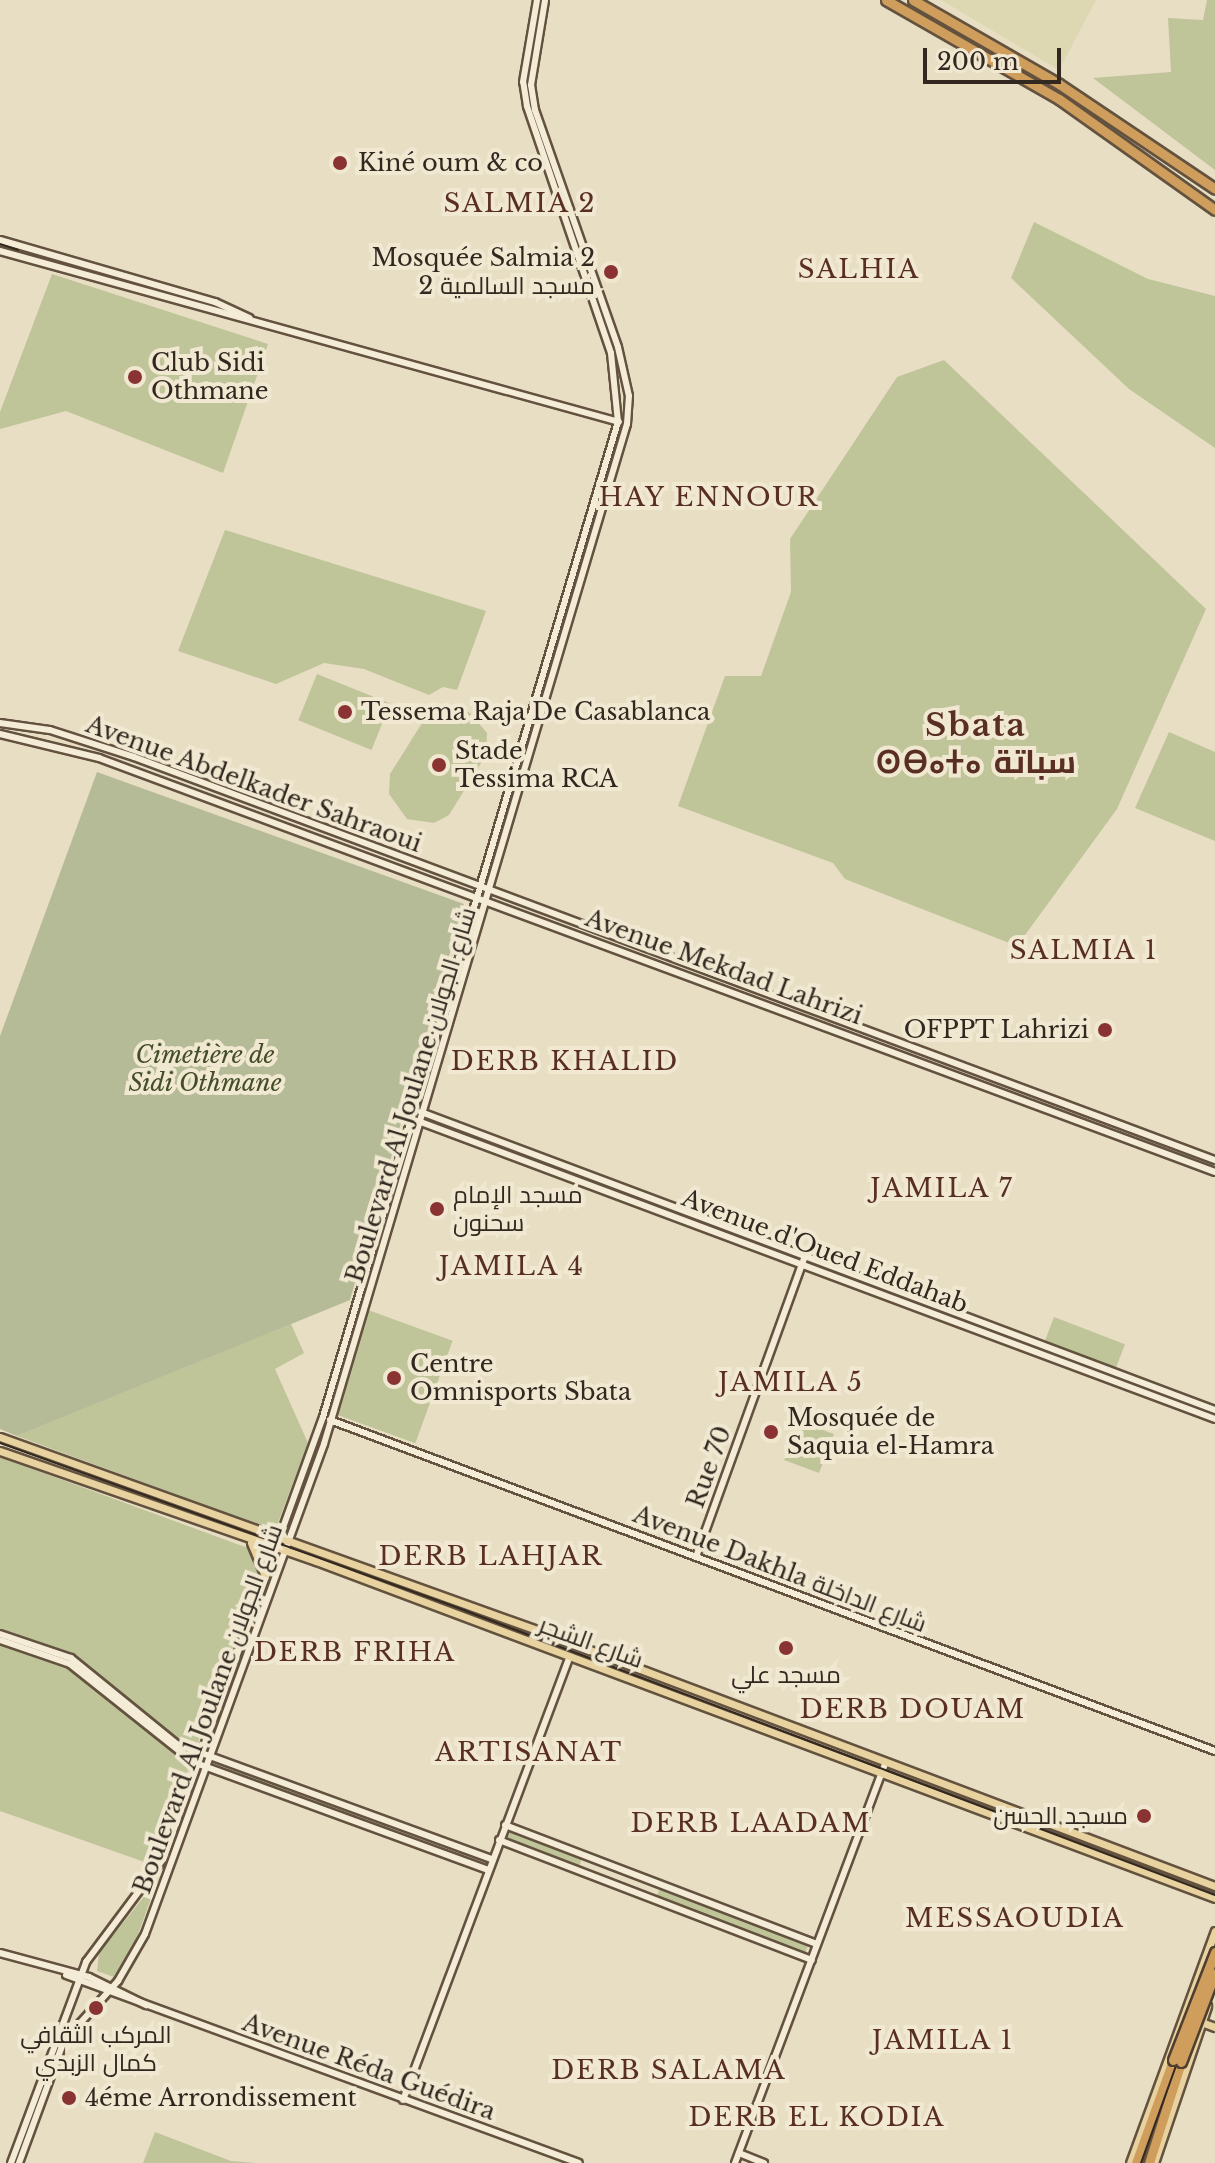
<!DOCTYPE html>
<html>
<head>
<meta charset="utf-8">
<style>
  body { margin:0 }
  #map { position:relative; width:1215px; height:2163px; overflow:hidden; background:#e8dec4; font-family:"Libre Baskerville",Cairo,"Noto Sans Tifinagh",serif }
  div>[style] { position:absolute }
  [style*='--x'] { left:calc(var(--x)*1px); top:calc(var(--y)*1px); width:calc(var(--w)*1px); rotate:calc(var(--a)*1deg) }
  .farmland>* { inset:0; background:#ddd7b2 }
  .green>* { inset:0; background:#bfc599; transform-origin:0 0 }
  .cemetery>* { inset:0; background:#b6bb97 }
  .roads { filter:drop-shadow(2px 0 #63523f) drop-shadow(-2px 0 #63523f) drop-shadow(0 2px #63523f) drop-shadow(0 -2px #63523f) }
  .secondary>* { height:6px; margin:-3px; padding:0 3px; transform-origin:3px; border-radius:3px; background:#f4ecd6 }
  .primary>* { height:7px; margin:-3.5px; padding:0 3.5px; transform-origin:3.5px; border-radius:3.5px; background:#e8d29f }
  .highway>* { height:9px; margin:-4.5px; padding:0 4.5px; transform-origin:4.5px; border-radius:4.5px; background:#cf9e5d }
  .tram>* { height:2px; margin:-1px; padding:0 1px; transform-origin:1px; border-radius:1px; background:#32281f }
  .bridges { filter:drop-shadow(2px 0 #4f3f30) drop-shadow(-2px 0 #4f3f30) drop-shadow(0 2px #4f3f30) drop-shadow(0 -2px #4f3f30) }
  .highway-bridge>* { height:9px; margin:-4.5px; padding:0 4.5px; transform-origin:4.5px; border-radius:4.5px; background:#cf9e5d }
  .dots>* { width:22px; height:22px; translate:-50% -50%; box-sizing:border-box; border:4px solid #f1e8d2; border-radius:50% }
  span { translate:-50% -50%; white-space:nowrap; text-align:center; line-height:1.15; -webkit-text-stroke:8px #f1e8d2; paint-order:stroke }
  .poi-label { font-size:24px; color:#32281f }
  .left { translate:0 -50%; text-align:left }
  .right { translate:-100% -50%; text-align:right }
  .street-label { font-size:24px; color:#32281f }
  .park-label { font-size:24px; color:#434d27; font-style:italic }
  .neighbourhood-label { font-size:26px; color:#5a2f23; letter-spacing:2px }
  .district-label { font-size:32px; color:#5a2f23; font-weight:700; letter-spacing:2px }
  .scale { position:absolute; left:923px; top:48px; width:138px; height:36px; box-sizing:border-box; border:4px solid #32281f; border-top:0; padding-left:10px; font-size:24px; line-height:28px; white-space:nowrap; color:#32281f; -webkit-text-stroke:6px #f1e8d2; paint-order:stroke }
</style>
</head>
<body>
<div id="map">
  <div class="farmland">
    <div style="clip-path:polygon(941px 0,1096px 0,1059px 70px)"></div>
  </div>
  <div class="green">
    <div style="clip-path:polygon(1207px 0,1215px 0,1215px 170px,1093px 78px,1171px 72px,1168px 18px,1203px 20px)"></div>
    <div style="clip-path:polygon(1034px 222px,1148px 279px,1215px 296px,1215px 448px,1129px 389px,1011px 278px)"></div>
    <div style="clip-path:polygon(52px 274px,268px 344px,223px 473px,66px 411px,0 429px,0 412px)"></div>
    <div style="clip-path:polygon(944px 360px,1206px 609px,1117px 809px,1017px 946px,845px 879px,833px 863px,678px 806px,725px 676px,761px 676px,791px 592px,790px 539px,897px 377px)"></div>
    <div style="clip-path:polygon(225px 530px,486px 611px,457px 690px,443px 687px,429px 695px,364px 669px,324px 663px,276px 684px,178px 651px)"></div>
    <div style="left:317px;top:674px;width:79px;height:50px;rotate:22deg"></div>
    <div style="clip-path:polygon(445px 704px,469px 712px,487px 733px,486px 755px,449px 815px,434px 823px,407px 819px,389px 794px,390px 774px,429px 712px)"></div>
    <div style="clip-path:polygon(1169px 732px,1215px 752px,1215px 841px,1135px 808px)"></div>
    <div style="left:368px;top:1310px;width:90px;height:109px;rotate:20deg"></div>
    <div style="left:1054px;top:1317px;width:76px;height:28px;rotate:21deg"></div>
    <div style="clip-path:polygon(291px 1324px,304px 1353px,275px 1369px,308px 1443px,275px 1531px,17px 1436px)"></div>
    <div style="clip-path:polygon(806px 1424px,834px 1434px,819px 1473px,784px 1460px)"></div>
    <div style="clip-path:polygon(0 1457px,267px 1555px,153px 1865px,0 1811px)"></div>
    <div style="clip-path:polygon(209px 1754px,390px 1823px,388px 1829px,205px 1767px)"></div>
    <div style="left:511px;top:1829px;width:77px;height:12px;rotate:21deg"></div>
    <div style="clip-path:polygon(158px 1879px,131px 1954px,114px 1977px,97px 1971px,99px 1953px)"></div>
    <div style="left:661px;top:1885px;width:159px;height:12px;rotate:21deg"></div>
    <div style="clip-path:polygon(155px 2132px,231px 2161px,256px 2163px,143px 2163px)"></div>
  </div>
  <div class="cemetery">
    <div style="clip-path:polygon(97px 772px,464px 904px,350px 1300px,17px 1436px,0 1429px,0 1036px)"></div>
  </div>
  <div class="roads">
    <div class="secondary">
      <div style="--x:0;--y:240;--w:224;--a:16.1"></div>
      <div style="--x:215;--y:302;--w:38;--a:25"></div>
      <div style="--x:0;--y:251;--w:642;--a:15.44"></div>
      <div style="--x:0;--y:723;--w:50;--a:8"></div>
      <div style="--x:50;--y:730;--w:88;--a:17.8"></div>
      <div style="--x:134;--y:757;--w:1154;--a:20.45"></div>
      <div style="--x:0;--y:734;--w:102;--a:13.6"></div>
      <div style="--x:99;--y:758;--w:1190;--a:20.35"></div>
      <div style="--x:421;--y:1112;--w:848;--a:20.57"></div>
      <div style="--x:418;--y:1121;--w:851;--a:20.5"></div>
      <div style="--x:330;--y:1420;--w:945;--a:20.51"></div>
      <div style="--x:696;--y:1557;--w:317;--a:-70.1"></div>
      <div style="--x:0;--y:1634;--w:75;--a:18.7"></div>
      <div style="--x:71;--y:1658;--w:136;--a:39.1"></div>
      <div style="--x:177;--y:1744;--w:335;--a:20.1"></div>
      <div style="--x:0;--y:1640;--w:74;--a:18.9"></div>
      <div style="--x:70;--y:1664;--w:157;--a:38.5"></div>
      <div style="--x:193;--y:1762;--w:314;--a:20.1"></div>
      <div style="--x:505;--y:1825;--w:334;--a:20.9"></div>
      <div style="--x:499;--y:1840;--w:335;--a:21"></div>
      <div style="--x:0;--y:1953;--w:92;--a:15.1"></div>
      <div style="--x:89;--y:1977;--w:64;--a:26.2"></div>
      <div style="--x:66;--y:1975;--w:546;--a:20.13"></div>
      <div style="--x:403;--y:2100;--w:474;--a:-69.4"></div>
      <div style="--x:739;--y:2153;--w:27;--a:22"></div>
      <div style="--x:11;--y:2163;--w:215;--a:-69.5"></div>
      <div style="--x:86;--y:1962;--w:129;--a:-53.2"></div>
      <div style="--x:163;--y:1859;--w:470;--a:-70.1"></div>
      <div style="--x:323;--y:1417;--w:1038;--a:-73.49"></div>
      <div style="--x:618;--y:422;--w:69;--a:-95.8"></div>
      <div style="--x:611;--y:353;--w:261;--a:-108.8"></div>
      <div style="--x:527;--y:106;--w:24;--a:-99"></div>
      <div style="--x:523;--y:82;--w:83;--a:-80.3"></div>
      <div style="--x:19;--y:2163;--w:130;--a:-69.8"></div>
      <div style="--x:64;--y:2041;--w:81;--a:-48"></div>
      <div style="--x:118;--y:1981;--w:54;--a:-60.1"></div>
      <div style="--x:145;--y:1934;--w:522;--a:-69.93"></div>
      <div style="--x:324;--y:1444;--w:1064;--a:-73.46"></div>
      <div style="--x:627;--y:424;--w:28;--a:-86"></div>
      <div style="--x:629;--y:396;--w:50;--a:-102.7"></div>
      <div style="--x:618;--y:347;--w:251;--a:-109.3"></div>
      <div style="--x:535;--y:110;--w:25;--a:-99"></div>
      <div style="--x:531;--y:85;--w:86;--a:-80.6"></div>
      <div style="--x:735;--y:2163;--w:427;--a:-69.4"></div>
    </div>
    <div class="primary">
      <div style="--x:0;--y:1437;--w:571;--a:19.77"></div>
      <div style="--x:537;--y:1630;--w:725;--a:20.69"></div>
      <div style="--x:0;--y:1451;--w:335;--a:19.2"></div>
      <div style="--x:316;--y:1561;--w:960;--a:20.55"></div>
      <div style="--x:251;--y:1543;--w:36;--a:67"></div>
      <div style="--x:1201;--y:2022;--w:15;--a:20"></div>
      <div style="--x:1130;--y:2163;--w:247;--a:-69.9"></div>
      <div style="--x:1154;--y:2163;--w:166;--a:-71.3"></div>
    </div>
    <div class="highway">
      <div style="--x:886;--y:0;--w:199;--a:29.8"></div>
      <div style="--x:1059;--y:99;--w:191;--a:35.4"></div>
      <div style="--x:913;--y:0;--w:168;--a:29.9"></div>
      <div style="--x:1059;--y:84;--w:188;--a:33.9"></div>
      <div style="--x:1136;--y:2163;--w:109;--a:-70.2"></div>
      <div style="--x:1149;--y:2163;--w:106;--a:-72.4"></div>
    </div>
  </div>
  <div class="tram">
    <div style="--x:0;--y:244;--w:19;--a:18"></div>
    <div style="--x:0;--y:1443;--w:495;--a:19.8"></div>
    <div style="--x:466;--y:1611;--w:801;--a:20.77"></div>
    <div style="--x:1141;--y:2163;--w:219;--a:-70.2"></div>
  </div>
  <div class="bridges">
    <div class="highway-bridge">
      <div style="--x:1173;--y:2060;--w:116;--a:-68.7"></div>
      <div style="--x:1181;--y:2062;--w:95;--a:-69.1"></div>
    </div>
  </div>
  <div class="dots">
    <div style="left:340px;top:163px;background:#893433"></div>
    <div style="left:611px;top:272px;background:#893433"></div>
    <div style="left:135px;top:377px;background:#893433"></div>
    <div style="left:345px;top:712px;background:#893433"></div>
    <div style="left:439px;top:765px;background:#893433"></div>
    <div style="left:1105px;top:1030px;background:#893433"></div>
    <div style="left:437px;top:1209px;background:#893433"></div>
    <div style="left:394px;top:1378px;background:#893433"></div>
    <div style="left:771px;top:1432px;background:#893433"></div>
    <div style="left:786px;top:1648px;background:#893433"></div>
    <div style="left:1144px;top:1816px;background:#893433"></div>
    <div style="left:96px;top:2008px;background:#893433"></div>
    <div style="left:69px;top:2098px;background:#893433"></div>
  </div>
  <div class="poi-label">
    <span class="left" style="left:358px;top:163px">Kiné oum &amp; co</span>
    <span class="right" style="left:595px;top:272px">Mosquée Salmia 2<br>مسجد السالمية 2</span>
    <span class="left" style="left:151px;top:377px">Club Sidi<br>Othmane</span>
    <span class="left" style="left:361px;top:712px">Tessema Raja De Casablanca</span>
    <span class="left" style="left:455px;top:765px">Stade<br>Tessima RCA</span>
    <span class="right" style="left:1089px;top:1030px">OFPPT Lahrizi</span>
    <span class="left" style="left:453px;top:1209px">مسجد الإمام<br>سحنون</span>
    <span class="left" style="left:410px;top:1378px">Centre<br>Omnisports Sbata</span>
    <span class="left" style="left:787px;top:1432px">Mosquée de<br>Saquia el-Hamra</span>
    <span style="left:786px;top:1675px">مسجد علي</span>
    <span class="right" style="left:1128px;top:1816px">مسجد الحسن</span>
    <span style="left:96px;top:2049px">المركب الثقافي<br>كمال الزبدي</span>
    <span class="left" style="left:85px;top:2098px">4éme Arrondissement</span>
  </div>
  <div class="street-label">
    <span style="left:254px;top:784px;rotate:20deg">Avenue Abdelkader Sahraoui</span>
    <span style="left:724px;top:967px;rotate:20deg">Avenue Mekdad Lahrizi</span>
    <span style="left:411px;top:1095px;rotate:-73deg">Boulevard Al Joulane شارع الجولان</span>
    <span style="left:825px;top:1251px;rotate:21deg">Avenue d'Oued Eddahab</span>
    <span style="left:709px;top:1467px;rotate:-70deg">Rue 70</span>
    <span style="left:780px;top:1569px;rotate:21deg">Avenue Dakhla شارع الداخلة</span>
    <span style="left:591px;top:1642px;rotate:20deg">شارع الشجر</span>
    <span style="left:208px;top:1709px;rotate:-70deg">Boulevard Al Joulane شارع الجولان</span>
    <span style="left:369px;top:2067px;rotate:20deg">Avenue Réda Guédira</span>
  </div>
  <div class="park-label">
    <span style="left:205px;top:1069px">Cimetière de<br>Sidi Othmane</span>
  </div>
  <div class="neighbourhood-label">
    <span style="left:520px;top:204px">SALMIA 2</span>
    <span style="left:859px;top:270px">SALHIA</span>
    <span style="left:709px;top:498px">HAY ENNOUR</span>
    <span style="left:1084px;top:951px">SALMIA 1</span>
    <span style="left:565px;top:1062px">DERB KHALID</span>
    <span style="left:942px;top:1189px">JAMILA 7</span>
    <span style="left:512px;top:1267px">JAMILA 4</span>
    <span style="left:791px;top:1383px">JAMILA 5</span>
    <span style="left:491px;top:1557px">DERB LAHJAR</span>
    <span style="left:355px;top:1653px">DERB FRIHA</span>
    <span style="left:913px;top:1710px">DERB DOUAM</span>
    <span style="left:529px;top:1753px">ARTISANAT</span>
    <span style="left:751px;top:1824px">DERB LAADAM</span>
    <span style="left:1015px;top:1919px">MESSAOUDIA</span>
    <span style="left:943px;top:2041px">JAMILA 1</span>
    <span style="left:669px;top:2071px">DERB SALAMA</span>
    <span style="left:817px;top:2118px">DERB EL KODIA</span>
  </div>
  <div class="district-label">
    <span style="left:976px;top:744px">Sbata<br>ⵙⴱⴰⵜⴰ سباتة</span>
  </div>
  <div class="scale">200 m</div>
</div>
</body>
</html>
